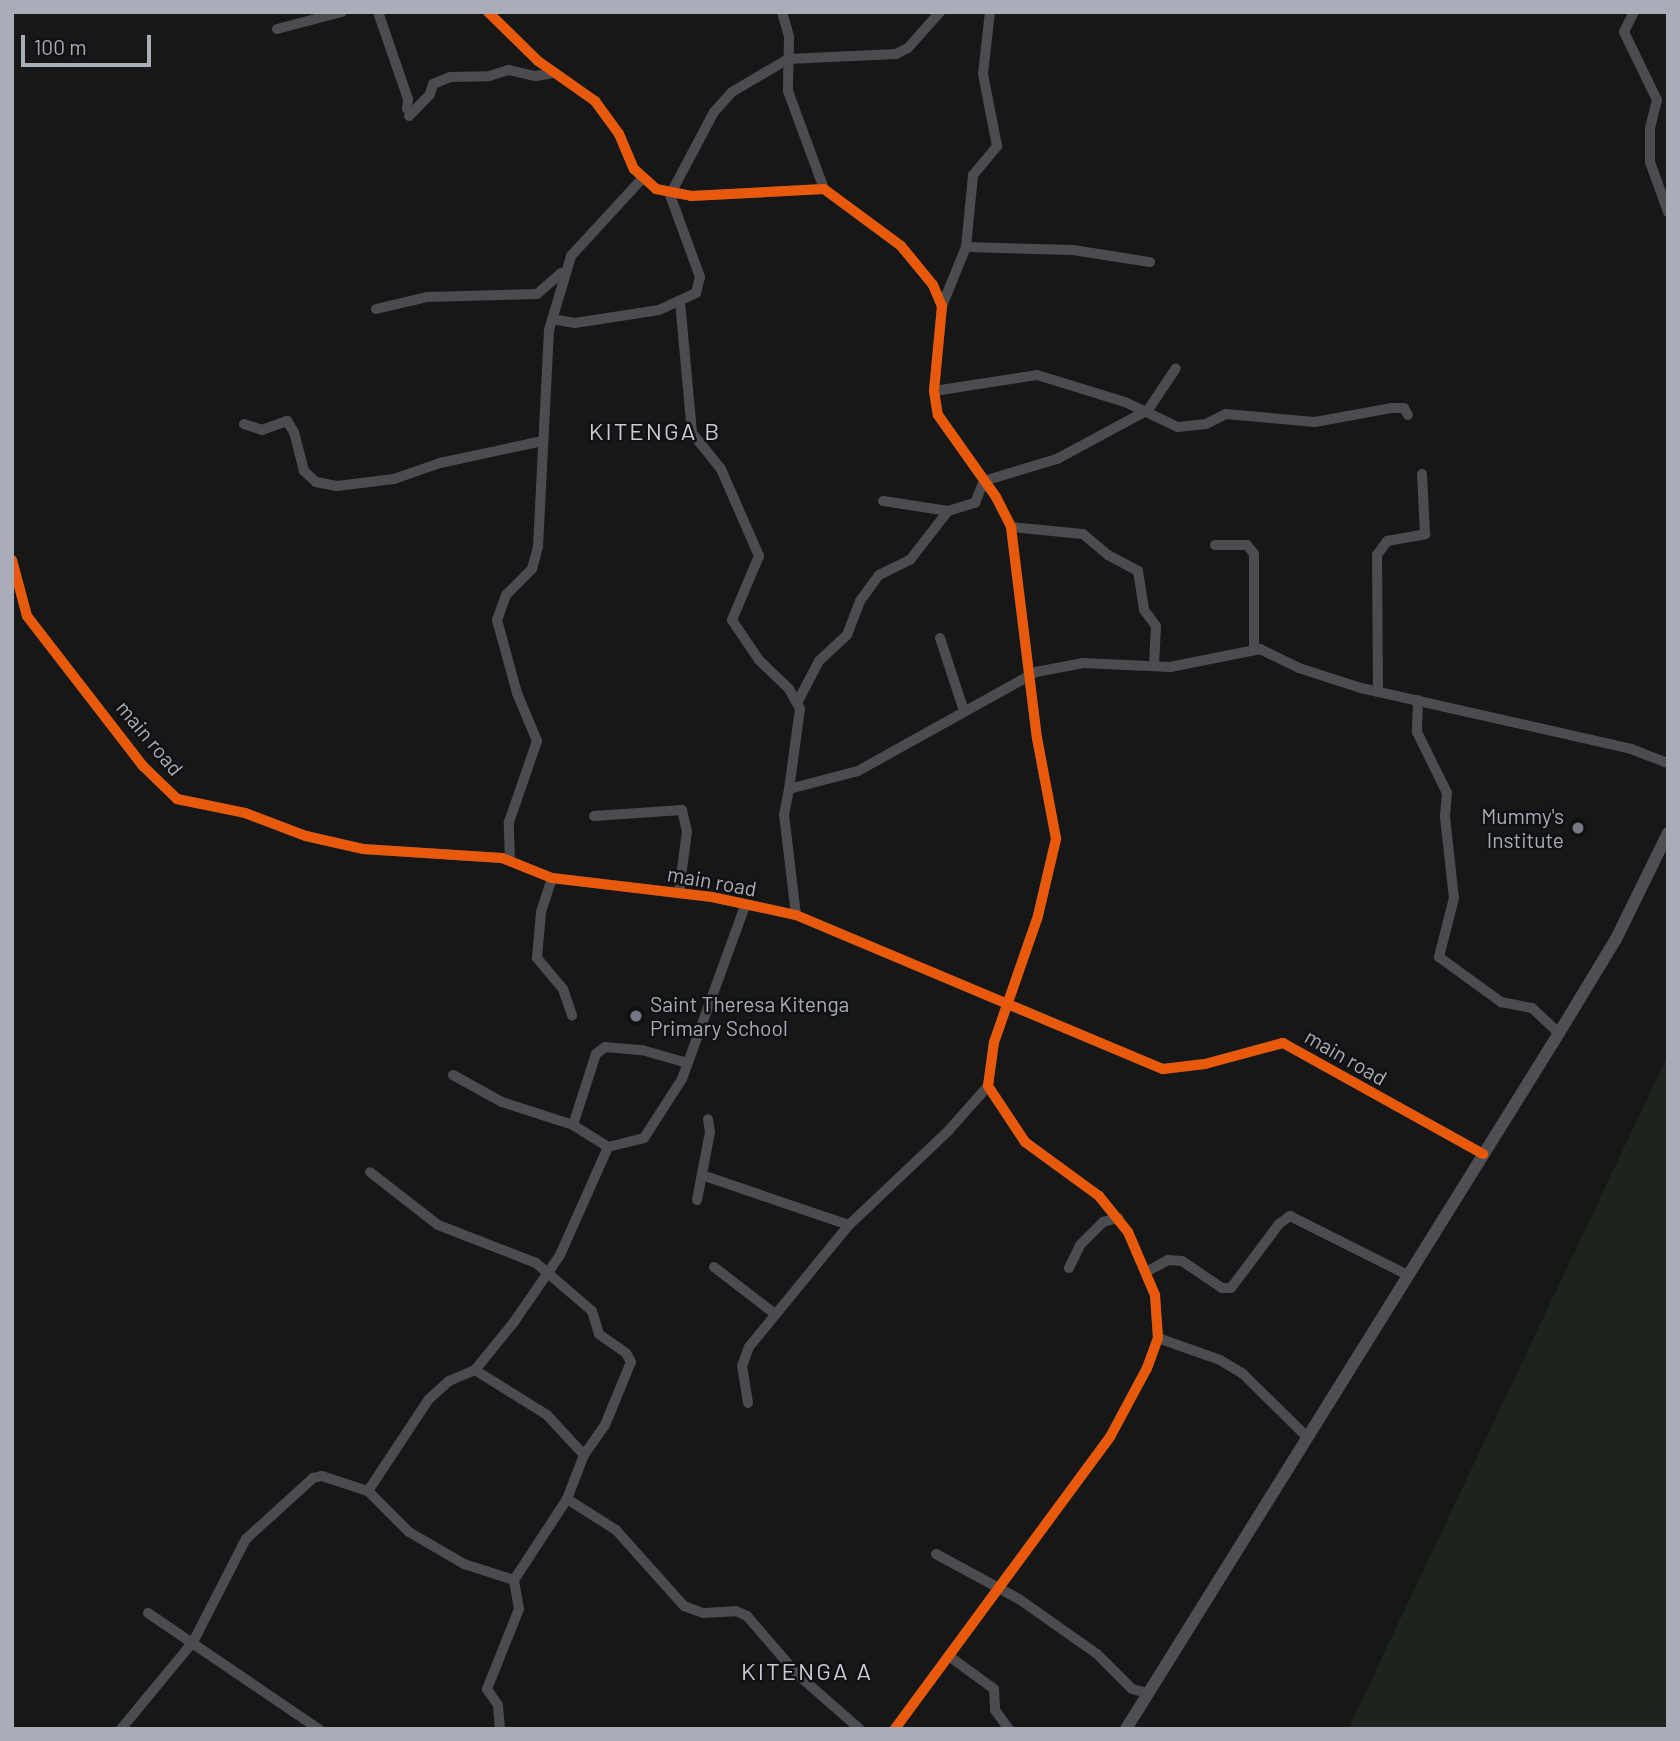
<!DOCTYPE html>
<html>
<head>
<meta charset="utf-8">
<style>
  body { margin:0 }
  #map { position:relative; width:1680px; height:1741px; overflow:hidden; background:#171717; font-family:Barlow,sans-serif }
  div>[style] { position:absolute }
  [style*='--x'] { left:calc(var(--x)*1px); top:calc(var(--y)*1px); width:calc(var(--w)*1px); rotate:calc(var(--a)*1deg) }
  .green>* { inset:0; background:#1d241e }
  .minor>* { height:10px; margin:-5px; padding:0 5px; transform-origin:5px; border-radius:5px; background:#4b4c50 }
  .major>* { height:12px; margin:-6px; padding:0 6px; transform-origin:6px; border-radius:6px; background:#4d4f52 }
  .cycleway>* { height:10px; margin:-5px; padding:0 5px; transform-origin:5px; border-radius:5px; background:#e8590c }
  .dots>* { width:19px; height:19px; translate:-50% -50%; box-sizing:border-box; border:4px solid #111113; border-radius:50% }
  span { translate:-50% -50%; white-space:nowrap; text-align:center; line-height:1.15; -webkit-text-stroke:5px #111113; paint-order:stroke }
  .street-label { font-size:21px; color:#a8adb8 }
  .poi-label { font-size:21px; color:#a8adb8 }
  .right { translate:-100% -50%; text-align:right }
  .left { translate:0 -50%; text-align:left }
  .quarter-label { font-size:24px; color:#c9ccd4; letter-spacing:2px }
  .frame { position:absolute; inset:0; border:14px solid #a8adb8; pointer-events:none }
  .scale { position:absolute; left:21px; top:35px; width:130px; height:32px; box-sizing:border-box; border:4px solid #a8adb8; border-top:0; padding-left:9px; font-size:21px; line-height:24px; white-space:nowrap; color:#a8adb8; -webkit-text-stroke:5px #111113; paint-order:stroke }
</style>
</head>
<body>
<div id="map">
  <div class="green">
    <div style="clip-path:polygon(1668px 1055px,1668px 1729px,1348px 1729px)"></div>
  </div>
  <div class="minor">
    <div style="--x:378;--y:12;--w:92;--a:71"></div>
    <div style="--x:408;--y:99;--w:10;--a:96"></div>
    <div style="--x:488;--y:12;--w:70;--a:44.4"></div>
    <div style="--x:538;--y:61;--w:70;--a:35.1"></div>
    <div style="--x:595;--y:101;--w:41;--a:54"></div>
    <div style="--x:619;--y:134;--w:38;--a:67"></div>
    <div style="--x:634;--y:169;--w:30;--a:42"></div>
    <div style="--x:656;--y:189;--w:36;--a:11"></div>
    <div style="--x:691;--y:196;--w:133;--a:-3"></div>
    <div style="--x:824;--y:189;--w:96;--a:36.5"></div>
    <div style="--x:901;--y:246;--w:50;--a:50.6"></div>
    <div style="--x:933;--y:285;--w:23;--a:67"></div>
    <div style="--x:942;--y:306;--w:85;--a:95.4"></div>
    <div style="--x:934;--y:391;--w:24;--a:81"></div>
    <div style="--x:938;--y:415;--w:100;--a:54.7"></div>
    <div style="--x:996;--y:497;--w:34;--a:63"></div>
    <div style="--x:1011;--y:527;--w:213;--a:83"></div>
    <div style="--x:1037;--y:738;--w:103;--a:79.3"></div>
    <div style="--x:1056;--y:839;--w:79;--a:103.2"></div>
    <div style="--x:1038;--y:916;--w:133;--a:109.2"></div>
    <div style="--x:994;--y:1042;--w:44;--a:97.8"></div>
    <div style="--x:988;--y:1086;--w:67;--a:56.5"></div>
    <div style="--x:1025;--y:1142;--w:92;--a:36.1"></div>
    <div style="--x:1099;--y:1196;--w:46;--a:51.1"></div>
    <div style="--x:1128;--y:1232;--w:69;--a:66.8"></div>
    <div style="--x:1155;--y:1295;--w:43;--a:86"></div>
    <div style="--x:1158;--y:1338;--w:32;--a:110"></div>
    <div style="--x:1147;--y:1368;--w:78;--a:118.2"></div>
    <div style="--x:1110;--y:1437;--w:363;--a:126.4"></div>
    <div style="--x:782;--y:12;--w:26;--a:74"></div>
    <div style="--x:789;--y:37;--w:54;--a:91.1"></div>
    <div style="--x:788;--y:91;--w:104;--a:69.8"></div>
    <div style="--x:1634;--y:12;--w:22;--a:117"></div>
    <div style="--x:1624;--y:32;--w:76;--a:64.1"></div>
    <div style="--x:1657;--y:100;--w:29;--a:104"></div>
    <div style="--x:1650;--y:128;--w:34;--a:90"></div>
    <div style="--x:1650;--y:162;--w:53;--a:70.2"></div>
    <div style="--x:277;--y:29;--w:67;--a:-14.7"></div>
    <div style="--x:409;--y:116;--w:30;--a:-46"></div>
    <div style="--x:430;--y:94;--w:10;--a:-73"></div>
    <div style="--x:433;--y:84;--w:18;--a:-22"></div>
    <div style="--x:450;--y:77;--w:39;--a:-1"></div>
    <div style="--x:489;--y:76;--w:21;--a:-17"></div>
    <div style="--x:509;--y:70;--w:28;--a:13"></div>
    <div style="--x:536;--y:76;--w:17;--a:-10"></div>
    <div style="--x:966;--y:247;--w:107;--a:1.6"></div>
    <div style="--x:1073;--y:250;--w:78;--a:8.9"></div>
    <div style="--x:680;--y:301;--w:133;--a:84.8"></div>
    <div style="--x:692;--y:433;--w:46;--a:51.1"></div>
    <div style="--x:721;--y:469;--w:95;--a:66.4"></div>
    <div style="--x:759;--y:556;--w:69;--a:112.9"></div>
    <div style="--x:732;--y:620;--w:48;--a:56"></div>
    <div style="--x:759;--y:660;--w:42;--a:44"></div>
    <div style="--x:789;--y:689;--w:23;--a:61"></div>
    <div style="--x:800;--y:709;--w:81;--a:97.8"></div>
    <div style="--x:942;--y:306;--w:64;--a:-67.9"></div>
    <div style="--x:966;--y:247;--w:72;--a:-84.4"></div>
    <div style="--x:973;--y:175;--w:38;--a:-50"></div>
    <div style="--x:997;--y:146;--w:73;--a:-101"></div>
    <div style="--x:983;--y:74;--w:62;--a:-83.6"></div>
    <div style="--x:376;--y:309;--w:52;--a:-13.2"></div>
    <div style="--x:427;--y:297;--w:110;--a:-1.6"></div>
    <div style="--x:537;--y:294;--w:32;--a:-41"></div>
    <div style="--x:552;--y:319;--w:23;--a:10"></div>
    <div style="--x:575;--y:323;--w:85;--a:-8.8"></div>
    <div style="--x:659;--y:310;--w:41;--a:-24.7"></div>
    <div style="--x:696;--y:293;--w:16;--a:-76"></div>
    <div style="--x:700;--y:277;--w:87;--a:-110.1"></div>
    <div style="--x:670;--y:195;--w:94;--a:-62.1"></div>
    <div style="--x:714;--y:112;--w:27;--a:-48"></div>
    <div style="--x:732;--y:92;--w:65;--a:-30.5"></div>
    <div style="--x:788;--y:59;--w:108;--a:-2.7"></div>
    <div style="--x:896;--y:54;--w:13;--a:-27"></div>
    <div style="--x:908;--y:48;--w:48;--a:-48.4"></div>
    <div style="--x:934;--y:391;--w:104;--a:-8.8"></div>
    <div style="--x:1037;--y:375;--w:92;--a:17.1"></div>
    <div style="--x:1125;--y:402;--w:59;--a:25.3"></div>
    <div style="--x:1178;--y:427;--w:28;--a:-6"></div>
    <div style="--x:1206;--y:424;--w:22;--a:-27"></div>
    <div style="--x:1226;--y:414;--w:89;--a:5.1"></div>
    <div style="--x:1315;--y:422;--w:77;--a:-10.4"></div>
    <div style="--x:1391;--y:408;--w:13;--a:0"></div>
    <div style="--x:1404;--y:408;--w:8;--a:60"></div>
    <div style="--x:244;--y:424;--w:19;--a:18"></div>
    <div style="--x:262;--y:430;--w:27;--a:-20"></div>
    <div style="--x:287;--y:421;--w:13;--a:58"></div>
    <div style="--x:294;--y:432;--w:40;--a:75.6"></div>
    <div style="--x:304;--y:471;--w:16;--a:43"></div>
    <div style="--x:316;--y:482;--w:21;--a:11"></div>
    <div style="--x:337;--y:486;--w:57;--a:-7"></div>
    <div style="--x:394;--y:479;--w:49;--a:-19.2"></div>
    <div style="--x:440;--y:463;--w:105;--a:-12.1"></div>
    <div style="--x:883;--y:501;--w:66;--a:8.7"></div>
    <div style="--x:1011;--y:527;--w:72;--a:5.6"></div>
    <div style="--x:1083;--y:534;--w:33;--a:40"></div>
    <div style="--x:1108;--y:555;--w:34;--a:28"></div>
    <div style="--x:1138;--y:571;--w:39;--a:81"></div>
    <div style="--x:1144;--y:610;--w:20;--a:53"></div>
    <div style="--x:1156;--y:626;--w:40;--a:92.9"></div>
    <div style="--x:1215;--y:545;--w:32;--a:0"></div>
    <div style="--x:1247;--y:545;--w:11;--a:52"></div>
    <div style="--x:1254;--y:554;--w:95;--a:90"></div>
    <div style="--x:12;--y:560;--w:58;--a:75"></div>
    <div style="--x:27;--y:616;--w:190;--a:52.3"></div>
    <div style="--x:143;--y:766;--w:47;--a:44.1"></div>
    <div style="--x:177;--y:799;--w:69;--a:11.6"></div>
    <div style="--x:245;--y:813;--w:65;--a:20.7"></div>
    <div style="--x:306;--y:836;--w:58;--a:12.8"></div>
    <div style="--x:363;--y:849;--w:139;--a:3.7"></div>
    <div style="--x:502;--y:858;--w:54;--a:21.8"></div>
    <div style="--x:552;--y:878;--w:161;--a:6.8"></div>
    <div style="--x:712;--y:897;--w:86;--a:12.1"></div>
    <div style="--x:796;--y:915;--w:398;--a:22.8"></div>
    <div style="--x:1163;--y:1069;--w:42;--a:-6.8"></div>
    <div style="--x:1205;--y:1064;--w:81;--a:-15.1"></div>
    <div style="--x:1283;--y:1043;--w:229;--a:29"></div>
    <div style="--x:940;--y:638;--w:77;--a:71.8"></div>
    <div style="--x:1378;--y:692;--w:137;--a:-90.4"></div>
    <div style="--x:1377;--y:555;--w:17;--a:-54"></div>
    <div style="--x:1387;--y:541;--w:39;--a:-10"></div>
    <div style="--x:1425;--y:534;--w:60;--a:-92.9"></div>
    <div style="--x:1418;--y:700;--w:32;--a:92"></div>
    <div style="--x:1417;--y:732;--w:68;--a:63.8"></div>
    <div style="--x:1447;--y:793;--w:24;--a:95"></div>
    <div style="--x:1445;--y:817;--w:81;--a:83.7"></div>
    <div style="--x:1454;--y:898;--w:61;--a:104.3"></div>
    <div style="--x:1439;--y:957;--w:77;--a:36"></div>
    <div style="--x:1501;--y:1002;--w:32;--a:11"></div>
    <div style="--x:1532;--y:1008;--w:37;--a:43"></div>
    <div style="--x:798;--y:701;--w:45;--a:-62.3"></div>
    <div style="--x:819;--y:661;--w:38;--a:-43"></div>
    <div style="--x:847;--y:635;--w:36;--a:-69"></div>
    <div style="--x:860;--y:601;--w:32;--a:-54"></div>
    <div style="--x:879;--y:575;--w:34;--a:-26"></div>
    <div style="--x:910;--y:560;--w:62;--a:-52.2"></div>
    <div style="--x:948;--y:511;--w:28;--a:-17"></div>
    <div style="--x:975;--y:503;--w:24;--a:-68"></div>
    <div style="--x:984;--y:481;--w:76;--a:-16.8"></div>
    <div style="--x:1057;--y:459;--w:103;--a:-28.3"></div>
    <div style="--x:1148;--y:410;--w:50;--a:-56.3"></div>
    <div style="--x:594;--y:816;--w:88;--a:-3.9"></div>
    <div style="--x:682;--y:810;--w:22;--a:77"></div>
    <div style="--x:687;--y:831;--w:63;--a:97.4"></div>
    <div style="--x:510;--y:860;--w:38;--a:-92"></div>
    <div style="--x:509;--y:822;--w:86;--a:-70.9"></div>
    <div style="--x:537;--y:741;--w:52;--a:-112.6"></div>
    <div style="--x:517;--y:693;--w:76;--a:-105.3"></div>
    <div style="--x:497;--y:620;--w:27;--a:-70"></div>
    <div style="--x:506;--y:595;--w:37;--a:-45"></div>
    <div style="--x:532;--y:569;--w:23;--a:-75"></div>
    <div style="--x:538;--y:547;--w:217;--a:-87.1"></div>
    <div style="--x:549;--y:330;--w:77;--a:-73.4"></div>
    <div style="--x:571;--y:256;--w:103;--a:-47.4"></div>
    <div style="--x:552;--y:878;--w:36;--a:108"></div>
    <div style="--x:541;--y:912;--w:46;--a:95"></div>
    <div style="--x:537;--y:958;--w:40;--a:50"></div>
    <div style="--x:563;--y:989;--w:28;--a:71"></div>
    <div style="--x:796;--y:915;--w:101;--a:-96.8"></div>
    <div style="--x:784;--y:815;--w:26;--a:-79"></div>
    <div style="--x:789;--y:789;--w:71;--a:-14.6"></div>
    <div style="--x:858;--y:771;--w:204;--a:-29.1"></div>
    <div style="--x:1036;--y:672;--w:48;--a:-10.8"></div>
    <div style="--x:1083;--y:663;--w:87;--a:2.6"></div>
    <div style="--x:1170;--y:667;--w:92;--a:-11.3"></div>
    <div style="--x:1260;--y:649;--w:43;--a:26"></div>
    <div style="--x:1299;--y:668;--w:65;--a:17.9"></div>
    <div style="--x:1361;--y:688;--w:277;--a:12.7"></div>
    <div style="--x:1631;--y:749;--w:40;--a:21"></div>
    <div style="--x:453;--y:1075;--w:56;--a:28.9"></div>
    <div style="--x:502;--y:1102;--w:75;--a:17.9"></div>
    <div style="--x:573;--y:1125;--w:41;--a:32.2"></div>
    <div style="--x:608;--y:1147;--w:37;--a:-14"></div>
    <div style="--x:644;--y:1138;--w:70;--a:-57.2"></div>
    <div style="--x:682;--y:1079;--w:184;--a:-70"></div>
    <div style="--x:573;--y:1125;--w:75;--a:-72.1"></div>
    <div style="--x:596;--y:1054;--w:11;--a:-38"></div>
    <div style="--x:605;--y:1047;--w:37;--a:5"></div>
    <div style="--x:642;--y:1050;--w:47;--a:16.1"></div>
    <div style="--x:702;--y:1175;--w:155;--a:18.8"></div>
    <div style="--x:697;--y:1200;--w:69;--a:-79.2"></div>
    <div style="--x:710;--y:1132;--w:13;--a:-99"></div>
    <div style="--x:714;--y:1267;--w:77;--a:37.6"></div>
    <div style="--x:1069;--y:1268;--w:25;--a:-64"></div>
    <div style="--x:1080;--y:1245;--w:33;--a:-45"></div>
    <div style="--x:1103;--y:1222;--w:16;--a:-15"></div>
    <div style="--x:1148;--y:1271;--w:23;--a:-29"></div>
    <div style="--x:1168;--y:1260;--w:14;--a:4"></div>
    <div style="--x:1182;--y:1261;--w:48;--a:34"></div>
    <div style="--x:1222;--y:1288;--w:9;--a:0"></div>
    <div style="--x:1231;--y:1288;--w:80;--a:-53.1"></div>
    <div style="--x:1279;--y:1224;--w:14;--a:-36"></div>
    <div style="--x:1290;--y:1216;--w:132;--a:26.6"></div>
    <div style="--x:1158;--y:1338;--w:66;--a:19.5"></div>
    <div style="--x:1220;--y:1360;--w:27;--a:31"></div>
    <div style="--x:1243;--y:1374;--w:90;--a:44.5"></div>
    <div style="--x:475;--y:1370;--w:85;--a:32"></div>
    <div style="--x:547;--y:1415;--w:54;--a:47.2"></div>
    <div style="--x:748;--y:1403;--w:37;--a:-99"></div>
    <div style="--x:742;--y:1366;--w:20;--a:-70"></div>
    <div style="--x:749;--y:1347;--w:158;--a:-50.7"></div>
    <div style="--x:849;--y:1225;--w:138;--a:-43.5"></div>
    <div style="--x:949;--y:1130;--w:59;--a:-48.4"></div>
    <div style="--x:368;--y:1491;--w:110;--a:-56.5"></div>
    <div style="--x:429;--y:1399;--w:27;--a:-42"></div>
    <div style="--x:449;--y:1381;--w:28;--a:-23"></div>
    <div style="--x:475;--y:1370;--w:62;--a:-50.9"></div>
    <div style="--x:514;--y:1322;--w:81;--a:-55.5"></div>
    <div style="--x:560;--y:1255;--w:118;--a:-66"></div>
    <div style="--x:567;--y:1499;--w:58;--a:32.3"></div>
    <div style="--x:616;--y:1530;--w:102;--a:48.2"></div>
    <div style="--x:684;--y:1606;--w:20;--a:20"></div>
    <div style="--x:703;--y:1613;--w:33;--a:-3"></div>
    <div style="--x:736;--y:1611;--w:12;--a:24"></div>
    <div style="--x:747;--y:1616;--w:78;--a:49.2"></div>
    <div style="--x:798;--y:1675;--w:82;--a:41.1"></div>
    <div style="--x:936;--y:1554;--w:94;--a:28.5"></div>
    <div style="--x:1019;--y:1599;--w:95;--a:35.2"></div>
    <div style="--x:1097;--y:1654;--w:49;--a:45"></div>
    <div style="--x:1132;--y:1689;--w:16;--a:15"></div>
    <div style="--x:148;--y:1613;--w:207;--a:34.2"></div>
    <div style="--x:949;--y:1656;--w:56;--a:36.3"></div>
    <div style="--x:994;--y:1689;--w:21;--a:87"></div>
    <div style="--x:995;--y:1710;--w:24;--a:54"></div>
    <div style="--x:121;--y:1729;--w:113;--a:-50.4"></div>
    <div style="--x:193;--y:1642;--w:116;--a:-62.8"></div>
    <div style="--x:246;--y:1539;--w:91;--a:-42.3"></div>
    <div style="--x:313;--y:1478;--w:9;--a:-13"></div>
    <div style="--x:322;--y:1476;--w:48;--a:18.1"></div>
    <div style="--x:368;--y:1491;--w:58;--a:45"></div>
    <div style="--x:409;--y:1532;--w:64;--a:30.2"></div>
    <div style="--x:464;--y:1564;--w:52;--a:17.7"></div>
    <div style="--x:514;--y:1580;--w:97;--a:-56.8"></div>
    <div style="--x:567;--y:1499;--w:47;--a:-68.9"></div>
    <div style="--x:584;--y:1455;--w:37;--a:-55"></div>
    <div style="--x:605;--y:1425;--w:68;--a:-67.6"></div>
    <div style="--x:631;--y:1362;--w:10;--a:-119"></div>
    <div style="--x:626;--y:1353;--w:33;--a:-145"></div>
    <div style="--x:599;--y:1334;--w:24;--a:-107"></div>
    <div style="--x:592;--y:1311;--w:74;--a:-139.4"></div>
    <div style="--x:536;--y:1263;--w:105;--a:-158.8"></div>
    <div style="--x:438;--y:1225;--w:86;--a:-142.1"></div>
    <div style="--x:500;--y:1729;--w:24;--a:-95"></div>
    <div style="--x:498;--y:1705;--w:19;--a:-125"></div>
    <div style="--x:487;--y:1689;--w:86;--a:-68.2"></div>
    <div style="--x:519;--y:1609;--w:29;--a:-100"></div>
  </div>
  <div class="major">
    <div style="--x:1126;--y:1729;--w:820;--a:-58.11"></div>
    <div style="--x:1559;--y:1033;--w:110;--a:-58.8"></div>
    <div style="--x:1616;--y:939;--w:118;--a:-63.9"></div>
  </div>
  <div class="cycleway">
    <div style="--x:488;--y:12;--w:70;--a:44.4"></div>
    <div style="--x:538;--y:61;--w:70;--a:35.1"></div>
    <div style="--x:595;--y:101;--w:41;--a:54"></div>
    <div style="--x:619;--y:134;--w:38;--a:67"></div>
    <div style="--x:634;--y:169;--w:30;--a:42"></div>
    <div style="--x:656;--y:189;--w:36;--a:11"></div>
    <div style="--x:691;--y:196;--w:133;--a:-3"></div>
    <div style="--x:824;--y:189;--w:96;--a:36.5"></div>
    <div style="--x:901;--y:246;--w:50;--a:50.6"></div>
    <div style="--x:933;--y:285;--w:23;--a:67"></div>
    <div style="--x:942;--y:306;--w:85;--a:95.4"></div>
    <div style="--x:934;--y:391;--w:24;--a:81"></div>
    <div style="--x:938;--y:415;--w:100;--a:54.7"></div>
    <div style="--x:996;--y:497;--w:34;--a:63"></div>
    <div style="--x:1011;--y:527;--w:213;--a:83"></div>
    <div style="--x:1037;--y:738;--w:103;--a:79.3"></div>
    <div style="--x:1056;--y:839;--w:79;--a:103.2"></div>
    <div style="--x:1038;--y:916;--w:133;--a:109.2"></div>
    <div style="--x:994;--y:1042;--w:44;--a:97.8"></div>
    <div style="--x:988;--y:1086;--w:67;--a:56.5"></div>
    <div style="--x:1025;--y:1142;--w:92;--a:36.1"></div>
    <div style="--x:1099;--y:1196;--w:46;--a:51.1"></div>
    <div style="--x:1128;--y:1232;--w:69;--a:66.8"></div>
    <div style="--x:1155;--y:1295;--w:43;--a:86"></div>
    <div style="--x:1158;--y:1338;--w:32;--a:110"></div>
    <div style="--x:1147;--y:1368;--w:78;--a:118.2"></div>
    <div style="--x:1110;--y:1437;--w:363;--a:126.4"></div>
    <div style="--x:12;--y:560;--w:58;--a:75"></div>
    <div style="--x:27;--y:616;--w:190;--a:52.3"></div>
    <div style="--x:143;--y:766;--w:47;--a:44.1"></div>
    <div style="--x:177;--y:799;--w:69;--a:11.6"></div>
    <div style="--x:245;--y:813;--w:65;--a:20.7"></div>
    <div style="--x:306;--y:836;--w:58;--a:12.8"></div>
    <div style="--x:363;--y:849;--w:139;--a:3.7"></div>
    <div style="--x:502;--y:858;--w:54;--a:21.8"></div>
    <div style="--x:552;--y:878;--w:161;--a:6.8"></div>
    <div style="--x:712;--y:897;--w:86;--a:12.1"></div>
    <div style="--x:796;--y:915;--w:398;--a:22.8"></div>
    <div style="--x:1163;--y:1069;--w:42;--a:-6.8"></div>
    <div style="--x:1205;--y:1064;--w:81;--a:-15.1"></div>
    <div style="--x:1283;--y:1043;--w:229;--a:29"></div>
  </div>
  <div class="dots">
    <div style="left:1578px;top:828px;background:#757880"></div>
    <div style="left:636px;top:1016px;background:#757880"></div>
  </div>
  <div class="street-label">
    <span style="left:150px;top:738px;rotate:50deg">main road</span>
    <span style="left:712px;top:881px;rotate:10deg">main road</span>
    <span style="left:1346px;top:1057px;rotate:30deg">main road</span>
  </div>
  <div class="poi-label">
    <span class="right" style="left:1564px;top:828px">Mummy's<br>Institute</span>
    <span class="left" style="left:650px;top:1016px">Saint Theresa Kitenga<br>Primary School</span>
  </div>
  <div class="quarter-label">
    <span style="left:655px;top:431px">KITENGA B</span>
    <span style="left:807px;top:1671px">KITENGA A</span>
  </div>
  <div class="frame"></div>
  <div class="scale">100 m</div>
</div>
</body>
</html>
